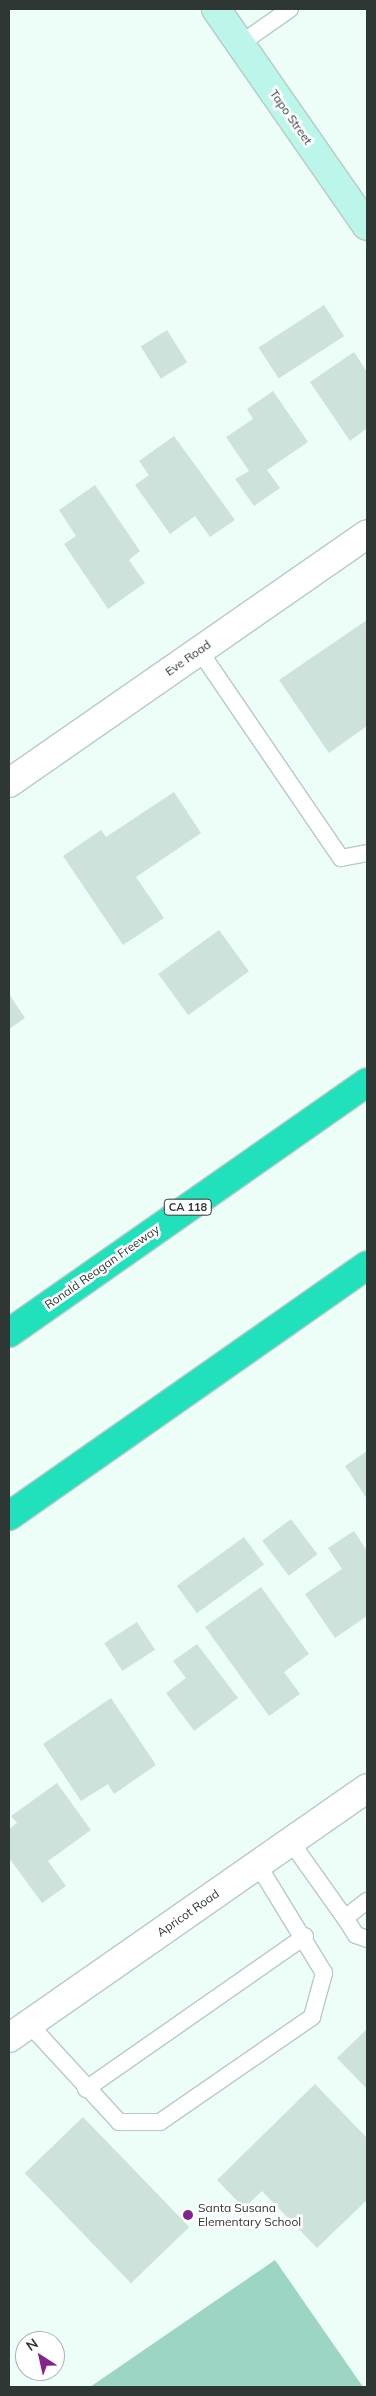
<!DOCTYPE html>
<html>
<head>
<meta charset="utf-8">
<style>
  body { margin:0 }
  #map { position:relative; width:376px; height:2396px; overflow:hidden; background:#edfef9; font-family:Mulish,sans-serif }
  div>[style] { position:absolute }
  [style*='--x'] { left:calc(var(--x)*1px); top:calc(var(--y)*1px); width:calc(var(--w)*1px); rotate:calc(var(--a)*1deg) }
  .green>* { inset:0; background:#9cd5c4 }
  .building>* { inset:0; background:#cde2db; transform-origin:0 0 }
  .roads { filter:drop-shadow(1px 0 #b7cbc5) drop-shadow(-1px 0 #b7cbc5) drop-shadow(0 1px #b7cbc5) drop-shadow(0 -1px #b7cbc5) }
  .lane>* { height:16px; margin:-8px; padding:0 8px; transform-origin:8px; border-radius:8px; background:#fff }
  .street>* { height:28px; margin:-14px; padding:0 14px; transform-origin:14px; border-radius:14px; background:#fff }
  .secondary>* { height:28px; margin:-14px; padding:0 14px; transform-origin:14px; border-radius:14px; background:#bcf6eb }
  .highway>* { height:28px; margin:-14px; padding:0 14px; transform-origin:14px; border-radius:14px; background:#20e1bb }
  .dots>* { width:14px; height:14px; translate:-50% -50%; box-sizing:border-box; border:2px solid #fff; border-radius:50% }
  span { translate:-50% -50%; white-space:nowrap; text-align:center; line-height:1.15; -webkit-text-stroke:5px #fff; paint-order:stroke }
  .shield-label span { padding:1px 4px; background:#fff; border:1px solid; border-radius:4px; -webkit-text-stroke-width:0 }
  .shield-label { font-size:11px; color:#2f3735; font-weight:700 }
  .street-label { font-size:12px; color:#2f3735 }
  .poi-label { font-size:12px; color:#2f3735 }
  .left { translate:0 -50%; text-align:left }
  .frame { position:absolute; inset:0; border:10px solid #2f3735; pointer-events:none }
  .north { position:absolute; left:15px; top:2331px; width:50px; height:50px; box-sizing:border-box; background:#fff; border:1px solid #acafae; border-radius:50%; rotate:325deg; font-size:14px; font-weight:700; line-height:20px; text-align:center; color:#2f3735 }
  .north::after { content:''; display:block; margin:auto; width:18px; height:22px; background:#84238d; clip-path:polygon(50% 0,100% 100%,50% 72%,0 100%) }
</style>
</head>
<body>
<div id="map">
  <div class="green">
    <div style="clip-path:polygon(275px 2260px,363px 2387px,90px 2387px)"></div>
  </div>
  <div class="building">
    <div style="left:324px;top:305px;width:37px;height:78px;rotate:57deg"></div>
    <div style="left:167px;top:330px;width:38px;height:31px;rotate:58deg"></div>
    <div style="clip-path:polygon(354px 352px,367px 372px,367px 428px,350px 441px,310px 382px)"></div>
    <div style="clip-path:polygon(273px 391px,308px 442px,267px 470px,280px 488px,254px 506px,235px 479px,249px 471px,226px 437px,253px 419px,247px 409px)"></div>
    <div style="clip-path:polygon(174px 436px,235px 520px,210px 537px,195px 516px,170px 534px,135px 485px,149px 475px,139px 461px)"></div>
    <div style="clip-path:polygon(95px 485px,140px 551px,129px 560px,145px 583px,108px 609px,64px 544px,76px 536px,59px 510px)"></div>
    <div style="clip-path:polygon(367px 620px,367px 726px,329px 753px,279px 680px)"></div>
    <div style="clip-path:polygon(174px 792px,201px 833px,136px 877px,164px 918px,123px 945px,63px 856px,101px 830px,106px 837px)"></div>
    <div style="left:219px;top:930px;width:51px;height:75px;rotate:54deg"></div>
    <div style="clip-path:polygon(9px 994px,25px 1018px,9px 1029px)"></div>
    <div style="clip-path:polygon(367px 1451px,367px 1499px,345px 1466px)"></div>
    <div style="left:291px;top:1519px;width:44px;height:36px;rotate:53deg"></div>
    <div style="clip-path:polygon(354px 1531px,367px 1551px,367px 1616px,335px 1638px,305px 1594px,342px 1569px,328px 1548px)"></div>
    <div style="left:244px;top:1537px;width:34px;height:83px;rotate:54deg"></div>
    <div style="clip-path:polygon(261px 1587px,309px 1654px,284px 1672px,300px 1694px,269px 1716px,205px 1627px)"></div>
    <div style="left:137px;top:1622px;width:33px;height:39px;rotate:57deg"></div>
    <div style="clip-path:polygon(197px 1644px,238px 1698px,194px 1731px,166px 1693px,186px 1678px,173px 1661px)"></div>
    <div style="clip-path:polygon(111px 1698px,156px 1765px,114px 1794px,108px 1784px,81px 1801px,43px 1744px)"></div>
    <div style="clip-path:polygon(57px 1783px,91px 1830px,48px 1861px,66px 1886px,42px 1903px,9px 1858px,9px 1829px,17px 1823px,11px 1816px)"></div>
    <div style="clip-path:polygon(367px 2029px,367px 2089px,337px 2058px)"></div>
    <div style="clip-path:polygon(315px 2084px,367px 2138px,367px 2200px,317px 2248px,262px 2191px,244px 2208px,217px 2180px)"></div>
    <div style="left:83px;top:2117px;width:153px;height:81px;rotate:46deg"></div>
  </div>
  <div class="roads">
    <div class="lane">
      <div style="--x:240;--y:44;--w:61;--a:-35"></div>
      <div style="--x:199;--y:650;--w:252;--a:55.7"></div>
      <div style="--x:341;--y:858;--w:26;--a:-11"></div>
      <div style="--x:291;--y:1842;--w:93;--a:54.6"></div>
      <div style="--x:345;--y:1918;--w:28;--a:-38"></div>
      <div style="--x:345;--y:1918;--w:20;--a:57"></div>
      <div style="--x:356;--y:1935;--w:12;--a:20"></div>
      <div style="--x:29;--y:2024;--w:133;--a:47.4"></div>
      <div style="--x:119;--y:2122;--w:41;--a:0"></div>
      <div style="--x:160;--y:2122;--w:185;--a:-34.6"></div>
      <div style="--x:312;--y:2017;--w:46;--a:-74.7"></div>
      <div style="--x:324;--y:1973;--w:127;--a:-121.4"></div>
      <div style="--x:86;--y:2089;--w:267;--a:-34.9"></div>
    </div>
    <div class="street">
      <div style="--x:9;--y:783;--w:436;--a:-34.8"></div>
      <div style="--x:9;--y:2038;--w:437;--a:-34.9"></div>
    </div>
    <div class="secondary">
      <div style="--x:216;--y:9;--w:264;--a:55.2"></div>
    </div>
    <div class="highway">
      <div style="--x:9;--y:1333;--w:437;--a:-35"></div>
      <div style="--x:9;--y:1516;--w:437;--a:-35"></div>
    </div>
  </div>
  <div class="dots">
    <div style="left:188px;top:2215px;background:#84238d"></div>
  </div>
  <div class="shield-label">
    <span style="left:188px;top:1207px">CA 118</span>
  </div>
  <div class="street-label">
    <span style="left:291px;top:117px;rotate:55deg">Tapo Street</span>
    <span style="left:188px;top:658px;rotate:-35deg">Eve Road</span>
    <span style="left:102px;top:1267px;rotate:-35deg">Ronald Reagan Freeway</span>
    <span style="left:188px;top:1913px;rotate:-35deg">Apricot Road</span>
  </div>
  <div class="poi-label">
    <span class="left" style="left:198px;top:2215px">Santa Susana<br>Elementary School</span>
  </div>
  <div class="frame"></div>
  <div class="north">N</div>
</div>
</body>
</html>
